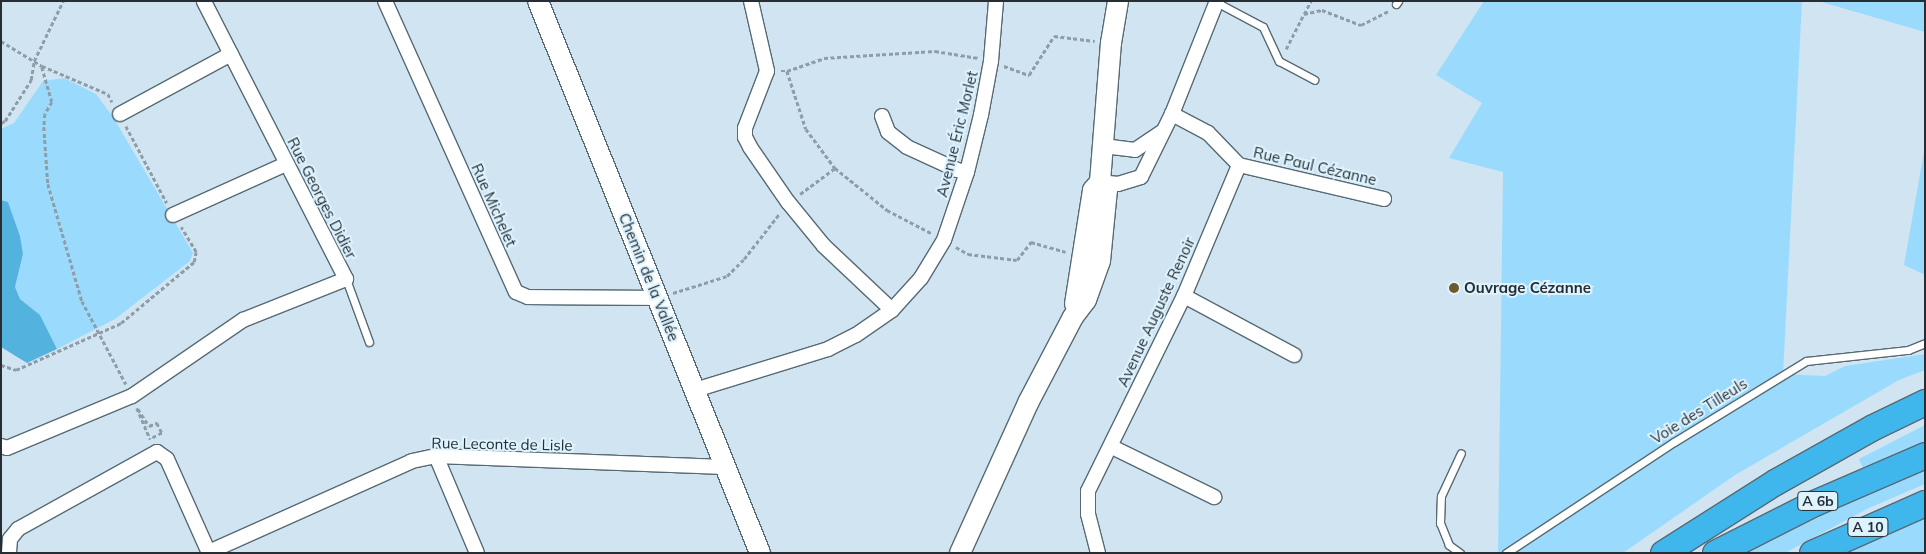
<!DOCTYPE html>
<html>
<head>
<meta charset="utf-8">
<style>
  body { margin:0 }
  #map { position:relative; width:1926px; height:554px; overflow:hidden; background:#d0e5f1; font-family:Mulish,sans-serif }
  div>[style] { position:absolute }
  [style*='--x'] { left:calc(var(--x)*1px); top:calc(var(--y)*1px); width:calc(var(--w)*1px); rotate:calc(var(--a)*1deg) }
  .green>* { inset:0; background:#9adbfd }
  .water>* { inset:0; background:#54b2df }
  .path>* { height:2.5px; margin-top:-1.25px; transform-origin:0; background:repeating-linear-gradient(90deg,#8e9da7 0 4px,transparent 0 6.5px) }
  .roads { filter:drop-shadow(1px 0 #576a74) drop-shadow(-1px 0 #576a74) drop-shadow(0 1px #576a74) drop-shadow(0 -1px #576a74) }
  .lane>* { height:7px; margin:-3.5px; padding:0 3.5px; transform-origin:3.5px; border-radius:3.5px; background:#fff }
  .street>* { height:14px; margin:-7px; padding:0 7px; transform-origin:7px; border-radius:7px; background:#fff }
  .secondary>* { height:20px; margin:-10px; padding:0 10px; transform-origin:10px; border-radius:10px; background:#fff }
  .highway>* { height:25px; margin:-12.5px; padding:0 12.5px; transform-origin:12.5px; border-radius:12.5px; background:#40b7ec }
  .dots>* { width:14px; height:14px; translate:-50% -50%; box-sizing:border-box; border:2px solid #ddf3ff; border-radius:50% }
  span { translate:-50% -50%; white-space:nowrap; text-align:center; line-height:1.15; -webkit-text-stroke:4px #ddf3ff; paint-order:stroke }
  .shield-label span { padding:1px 4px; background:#ddf3ff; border:1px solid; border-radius:4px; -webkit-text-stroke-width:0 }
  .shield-label { font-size:14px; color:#262e33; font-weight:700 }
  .street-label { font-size:15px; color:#262e33 }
  .poi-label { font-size:15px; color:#262e33; font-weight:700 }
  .left { translate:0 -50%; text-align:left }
  .frame { position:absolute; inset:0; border:2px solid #262e33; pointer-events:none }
</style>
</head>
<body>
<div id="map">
  <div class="green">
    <div style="clip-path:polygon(1484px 1px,1802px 1px,1783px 374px,1825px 376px,1845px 366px,1925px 354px,1925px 370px,1899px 380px,1735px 475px,1623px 553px,1498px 553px,1503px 172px,1449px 158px,1482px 103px,1436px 75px)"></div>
    <div style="clip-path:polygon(1818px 1px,1925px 1px,1925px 32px)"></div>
    <div style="clip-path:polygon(64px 78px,96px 94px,113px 117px,193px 253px,190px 261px,115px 319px,57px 349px,40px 315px,20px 299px,15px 287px,23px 254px,20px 236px,8px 202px,1px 200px,1px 129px,14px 123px,43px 81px)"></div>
    <div style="clip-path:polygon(1925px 146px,1925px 275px,1904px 265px)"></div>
    <div style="clip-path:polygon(1925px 425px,1925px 443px,1863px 468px,1859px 459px)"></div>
    <div style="clip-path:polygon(1925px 467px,1925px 484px,1869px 508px,1785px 553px,1738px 553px,1782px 529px)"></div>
    <div style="clip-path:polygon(1925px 514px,1925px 553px,1839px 553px)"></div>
  </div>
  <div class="water">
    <div style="clip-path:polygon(1px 200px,8px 202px,20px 236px,23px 254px,15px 287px,20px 299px,40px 315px,57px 349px,27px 363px,1px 347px)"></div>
  </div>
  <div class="path">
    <div style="--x:1304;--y:14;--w:15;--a:-62"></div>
    <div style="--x:1;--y:41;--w:48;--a:31.4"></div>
    <div style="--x:42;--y:66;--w:72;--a:23"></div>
    <div style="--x:108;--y:94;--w:9;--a:63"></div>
    <div style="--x:1286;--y:49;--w:39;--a:-63"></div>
    <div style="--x:1304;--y:14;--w:18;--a:-13"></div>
    <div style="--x:1322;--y:10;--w:42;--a:21"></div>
    <div style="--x:1361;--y:25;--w:31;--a:-27"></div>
    <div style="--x:1004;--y:66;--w:27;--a:20"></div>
    <div style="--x:1029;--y:75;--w:46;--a:-57.3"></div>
    <div style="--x:1054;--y:36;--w:41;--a:7"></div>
    <div style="--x:42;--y:67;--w:36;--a:74"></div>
    <div style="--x:52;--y:102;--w:14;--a:120"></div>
    <div style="--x:45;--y:114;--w:13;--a:94"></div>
    <div style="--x:44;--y:127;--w:57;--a:86"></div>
    <div style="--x:48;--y:184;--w:122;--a:73.8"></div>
    <div style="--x:82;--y:301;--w:94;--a:62.1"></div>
    <div style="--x:781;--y:71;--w:6;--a:0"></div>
    <div style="--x:787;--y:71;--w:61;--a:71.9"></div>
    <div style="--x:806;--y:129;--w:49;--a:53.4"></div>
    <div style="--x:835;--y:168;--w:67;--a:38.9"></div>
    <div style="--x:887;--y:210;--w:50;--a:27.6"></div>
    <div style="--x:787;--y:71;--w:39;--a:-19"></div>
    <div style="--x:824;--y:58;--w:111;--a:-3.6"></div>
    <div style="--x:935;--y:51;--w:44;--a:9.2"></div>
    <div style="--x:1;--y:123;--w:4;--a:-27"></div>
    <div style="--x:5;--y:121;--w:49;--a:-57.6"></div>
    <div style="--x:31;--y:80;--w:19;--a:-81"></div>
    <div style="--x:34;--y:61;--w:67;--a:-64.2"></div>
    <div style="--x:126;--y:126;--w:87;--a:62"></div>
    <div style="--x:800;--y:194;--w:44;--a:-36.6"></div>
    <div style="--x:956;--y:247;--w:14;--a:30"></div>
    <div style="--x:968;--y:254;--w:49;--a:7"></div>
    <div style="--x:1017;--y:260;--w:23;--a:-52"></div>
    <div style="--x:1031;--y:242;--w:36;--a:16"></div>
    <div style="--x:673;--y:293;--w:57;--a:-17.5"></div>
    <div style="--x:727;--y:276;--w:24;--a:-45"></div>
    <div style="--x:744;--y:259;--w:58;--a:-52"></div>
    <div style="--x:1;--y:365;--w:16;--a:18"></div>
    <div style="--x:16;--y:370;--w:115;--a:-24.1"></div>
    <div style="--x:121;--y:323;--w:95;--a:-39.9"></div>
    <div style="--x:194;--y:262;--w:10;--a:-79"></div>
    <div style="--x:196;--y:252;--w:29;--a:-121"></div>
    <div style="--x:137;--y:408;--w:34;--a:67"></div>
    <div style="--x:138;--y:409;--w:20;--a:57"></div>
    <div style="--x:149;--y:426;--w:9;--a:-21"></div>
    <div style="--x:157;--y:423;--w:11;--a:63"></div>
    <div style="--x:162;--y:433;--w:11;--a:153"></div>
  </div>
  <div class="roads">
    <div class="lane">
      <div style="--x:1216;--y:2;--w:53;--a:28"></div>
      <div style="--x:1263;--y:27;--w:38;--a:65"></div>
      <div style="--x:1279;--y:61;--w:40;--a:28"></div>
      <div style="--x:1396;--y:4;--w:4;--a:-56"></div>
      <div style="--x:346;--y:279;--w:67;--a:69.9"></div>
      <div style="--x:1460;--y:553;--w:14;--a:-144"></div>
      <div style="--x:1449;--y:545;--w:24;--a:-112"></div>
      <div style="--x:1440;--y:523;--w:27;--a:-88"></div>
      <div style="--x:1441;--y:496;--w:47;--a:-65.1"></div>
      <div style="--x:1506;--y:553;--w:201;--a:-33.5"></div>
      <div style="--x:1674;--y:442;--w:155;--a:-31.5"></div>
      <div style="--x:1806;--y:361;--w:103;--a:-6.2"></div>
      <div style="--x:1908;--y:350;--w:18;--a:-22"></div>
    </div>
    <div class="street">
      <div style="--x:385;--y:1;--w:319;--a:65.8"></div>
      <div style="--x:516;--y:292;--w:13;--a:23"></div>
      <div style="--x:528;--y:297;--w:129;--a:0.4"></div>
      <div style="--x:751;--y:1;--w:72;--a:77.1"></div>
      <div style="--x:767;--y:71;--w:61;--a:111.1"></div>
      <div style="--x:745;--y:128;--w:9;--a:90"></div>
      <div style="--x:745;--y:137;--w:11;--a:63"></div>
      <div style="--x:750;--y:147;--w:67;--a:55.4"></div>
      <div style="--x:788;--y:202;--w:57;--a:50.7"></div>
      <div style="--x:824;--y:246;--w:93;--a:43.3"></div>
      <div style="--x:120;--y:114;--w:126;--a:-28.4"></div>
      <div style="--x:882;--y:116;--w:17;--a:69"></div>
      <div style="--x:888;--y:132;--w:24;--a:38"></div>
      <div style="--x:907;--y:147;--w:55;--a:24.7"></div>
      <div style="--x:957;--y:170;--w:10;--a:11"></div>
      <div style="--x:1103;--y:146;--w:32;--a:7"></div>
      <div style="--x:1135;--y:150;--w:34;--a:-34"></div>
      <div style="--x:1239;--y:165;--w:149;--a:13.2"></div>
      <div style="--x:1100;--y:182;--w:18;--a:6"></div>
      <div style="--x:1118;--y:184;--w:24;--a:-17"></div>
      <div style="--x:1141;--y:177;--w:70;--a:-63.8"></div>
      <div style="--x:1172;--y:114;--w:122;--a:-68.3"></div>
      <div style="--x:173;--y:215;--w:124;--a:-24.3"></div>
      <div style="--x:1184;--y:296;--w:125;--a:28.2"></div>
      <div style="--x:695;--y:390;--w:139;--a:-17.1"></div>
      <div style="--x:828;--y:349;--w:31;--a:-27"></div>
      <div style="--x:856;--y:335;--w:44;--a:-34.8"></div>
      <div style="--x:892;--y:310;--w:43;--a:-47.8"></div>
      <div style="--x:921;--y:278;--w:44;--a:-58.8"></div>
      <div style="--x:944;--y:240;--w:72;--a:-71.3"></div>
      <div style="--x:967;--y:172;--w:59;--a:-76.2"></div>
      <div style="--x:981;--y:115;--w:55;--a:-79.5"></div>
      <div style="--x:991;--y:61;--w:60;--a:-85.2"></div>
      <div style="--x:1;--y:446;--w:6;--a:18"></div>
      <div style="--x:7;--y:448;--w:135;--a:-22.6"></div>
      <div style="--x:132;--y:396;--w:135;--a:-34.4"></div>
      <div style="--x:243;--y:320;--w:111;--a:-21.7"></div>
      <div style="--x:346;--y:279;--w:312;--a:-117.1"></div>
      <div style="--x:1112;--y:447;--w:114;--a:26.1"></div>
      <div style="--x:436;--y:456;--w:105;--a:67.1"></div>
      <div style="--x:209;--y:552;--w:222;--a:-24.1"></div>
      <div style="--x:412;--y:461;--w:25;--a:-12"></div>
      <div style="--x:436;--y:456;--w:288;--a:2.2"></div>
      <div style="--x:9;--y:553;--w:14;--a:-86"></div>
      <div style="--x:10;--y:539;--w:13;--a:-51"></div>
      <div style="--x:18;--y:529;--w:159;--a:-29"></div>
      <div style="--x:157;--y:452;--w:12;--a:35"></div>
      <div style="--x:167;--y:459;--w:103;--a:65.9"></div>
      <div style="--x:1098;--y:553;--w:40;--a:-104.4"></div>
      <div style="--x:1088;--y:514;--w:23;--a:-90"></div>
      <div style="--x:1088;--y:491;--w:217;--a:-63.8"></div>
      <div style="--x:1184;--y:296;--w:142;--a:-67.2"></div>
      <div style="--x:1239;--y:165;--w:45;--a:-134.1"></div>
      <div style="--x:1208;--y:133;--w:41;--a:-152.2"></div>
    </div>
    <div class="secondary">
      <div style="--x:538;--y:1;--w:595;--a:68.09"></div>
      <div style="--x:1075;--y:304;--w:115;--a:-81"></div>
      <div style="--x:1093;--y:190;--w:11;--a:-49"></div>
      <div style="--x:1100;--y:182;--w:139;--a:-85.5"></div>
      <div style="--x:1111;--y:43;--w:43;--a:-80.5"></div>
      <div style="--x:960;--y:553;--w:165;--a:-65.6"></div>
      <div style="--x:1028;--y:403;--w:97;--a:-62.4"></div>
      <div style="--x:1073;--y:317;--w:21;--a:-53"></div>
      <div style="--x:1086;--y:300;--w:41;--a:-70.3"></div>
      <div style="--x:1100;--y:261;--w:71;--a:-84.4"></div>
      <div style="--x:1107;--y:190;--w:11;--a:-131"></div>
    </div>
    <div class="highway">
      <div style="--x:1663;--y:553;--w:133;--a:-32.4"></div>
      <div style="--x:1775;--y:482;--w:112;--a:-29.3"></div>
      <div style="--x:1873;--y:427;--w:58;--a:-25.7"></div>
      <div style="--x:1715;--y:553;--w:111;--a:-26.8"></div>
      <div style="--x:1814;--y:503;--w:121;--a:-23.4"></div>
      <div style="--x:1812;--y:553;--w:124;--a:-23.9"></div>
    </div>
  </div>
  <div class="dots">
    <div style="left:1454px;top:288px;background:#715829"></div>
  </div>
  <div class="shield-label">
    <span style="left:1818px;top:501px">A 6b</span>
    <span style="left:1868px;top:527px">A 10</span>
  </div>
  <div class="street-label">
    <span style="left:957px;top:134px;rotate:-76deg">Avenue Éric Morlet</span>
    <span style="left:1315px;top:166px;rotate:13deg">Rue Paul Cézanne</span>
    <span style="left:322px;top:198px;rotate:63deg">Rue Georges Didier</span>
    <span style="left:494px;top:205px;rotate:66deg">Rue Michelet</span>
    <span style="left:649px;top:277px;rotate:68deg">Chemin de la Vallée</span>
    <span style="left:1156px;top:312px;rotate:-65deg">Avenue Auguste Renoir</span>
    <span style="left:1699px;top:411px;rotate:-32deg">Voie des Tilleuls</span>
    <span style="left:502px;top:444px;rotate:1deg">Rue Leconte de Lisle</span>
  </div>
  <div class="poi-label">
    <span class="left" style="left:1464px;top:288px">Ouvrage Cézanne</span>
  </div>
  <div class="frame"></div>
</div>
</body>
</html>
